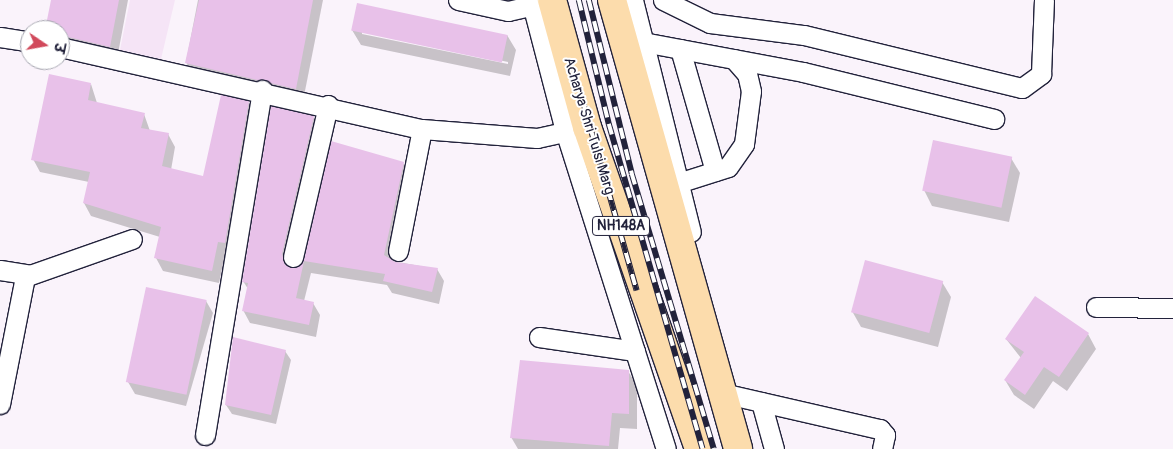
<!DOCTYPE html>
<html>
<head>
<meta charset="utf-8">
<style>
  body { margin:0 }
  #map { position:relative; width:1173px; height:449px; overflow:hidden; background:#faf3fb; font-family:Pangolin,"Playpen Sans Deva",sans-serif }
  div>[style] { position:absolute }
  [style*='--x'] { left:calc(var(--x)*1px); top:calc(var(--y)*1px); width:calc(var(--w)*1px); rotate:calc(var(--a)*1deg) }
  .built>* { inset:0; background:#f5e4f6 }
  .shadow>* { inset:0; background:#0003 }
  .building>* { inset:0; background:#e8c1e9; transform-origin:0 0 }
  .roads { filter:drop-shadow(1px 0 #22223b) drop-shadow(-1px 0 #22223b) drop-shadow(0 1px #22223b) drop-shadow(0 -1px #22223b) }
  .minor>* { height:19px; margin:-9.5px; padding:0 9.5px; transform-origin:9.5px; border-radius:9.5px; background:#fff }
  .highway>* { height:28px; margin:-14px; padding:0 14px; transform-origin:14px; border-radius:14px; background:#fcdcac }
  .rail>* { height:5.5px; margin-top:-2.75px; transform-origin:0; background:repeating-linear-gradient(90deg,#fff 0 11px,#22223b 0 22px); box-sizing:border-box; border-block:1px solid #22223b }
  span { translate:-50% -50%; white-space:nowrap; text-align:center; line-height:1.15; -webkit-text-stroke:4px #fff; paint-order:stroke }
  .shield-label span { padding:1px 4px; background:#fff; border:1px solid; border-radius:4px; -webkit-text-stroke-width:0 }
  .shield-label { font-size:14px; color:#22223b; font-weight:700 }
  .street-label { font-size:15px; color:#22223b }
  .north { position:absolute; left:20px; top:20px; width:50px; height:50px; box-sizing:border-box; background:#fff; border:1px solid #a7a7b1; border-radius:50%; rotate:102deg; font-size:14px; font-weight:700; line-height:20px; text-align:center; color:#22223b }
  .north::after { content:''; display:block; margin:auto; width:18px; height:22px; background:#d1495b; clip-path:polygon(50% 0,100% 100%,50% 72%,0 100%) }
</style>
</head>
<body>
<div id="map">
  <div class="built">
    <div style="clip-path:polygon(130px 0,175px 0,161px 59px,120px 50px)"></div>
  </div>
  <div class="shadow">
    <div style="clip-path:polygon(52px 0,128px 0,117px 59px,60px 46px,60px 30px,46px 30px)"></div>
    <div style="clip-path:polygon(198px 0,323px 0,303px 101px,193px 75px,186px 62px)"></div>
    <div style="clip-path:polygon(evenodd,352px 30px,507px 35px,516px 50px,510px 76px,361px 45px,352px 30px,362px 31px,508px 62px,508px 64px,362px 34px,362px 31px)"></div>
    <div style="clip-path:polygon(91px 84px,97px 103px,144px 114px,150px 131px,168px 134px,175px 147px,171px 170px,204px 178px,248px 102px,255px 115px,219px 283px,163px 271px,156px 258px,160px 237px,91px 216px,84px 203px,89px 182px,40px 172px,33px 159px)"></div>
    <div style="clip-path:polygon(313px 117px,320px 129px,290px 270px,305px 260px,403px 163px,410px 175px,392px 261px,437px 269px,444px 281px,439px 304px,392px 293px,387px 285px,311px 273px,304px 301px,313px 303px,320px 315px,316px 337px,250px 323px,243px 310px,248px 289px,243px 281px)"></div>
    <div style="clip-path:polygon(1011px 158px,1020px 173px,1009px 222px,932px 206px,924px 190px)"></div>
    <div style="clip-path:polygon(942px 282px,951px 297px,938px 347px,861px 327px,852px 311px)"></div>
    <div style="clip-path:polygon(206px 301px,213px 313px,186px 406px,135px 394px,128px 382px)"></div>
    <div style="clip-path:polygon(1088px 334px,1096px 349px,1067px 391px,1053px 381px,1034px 409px,1014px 395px,1005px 380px,1021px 358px,1006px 339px)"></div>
    <div style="clip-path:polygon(285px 351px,291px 360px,276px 424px,232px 414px,226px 405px)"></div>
    <div style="clip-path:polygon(628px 371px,637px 386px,637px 429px,620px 428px,618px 449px,518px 449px,511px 437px)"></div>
  </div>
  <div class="building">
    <div style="clip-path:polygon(51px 0,119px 0,110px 47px,60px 35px,60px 30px,45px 30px)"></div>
    <div style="clip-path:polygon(199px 0,313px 0,296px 89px,185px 63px)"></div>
    <div style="left:357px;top:3px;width:154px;height:28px;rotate:12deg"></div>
    <div style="clip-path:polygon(49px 74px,91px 83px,88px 100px,145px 113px,141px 128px,169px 133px,162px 166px,203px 176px,221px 95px,249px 101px,225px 243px,218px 242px,212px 271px,154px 258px,161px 227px,83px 203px,90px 172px,31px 160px)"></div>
    <div style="clip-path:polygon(271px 106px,314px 116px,282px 254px,285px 265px,296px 268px,304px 260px,331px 141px,404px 162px,384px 255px,395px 262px,438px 268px,432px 292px,383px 281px,385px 274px,304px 261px,296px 298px,314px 302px,309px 325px,242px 311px,248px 283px,242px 282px)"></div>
    <div style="left:933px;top:140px;width:81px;height:52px;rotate:12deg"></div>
    <div style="left:865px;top:260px;width:81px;height:54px;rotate:15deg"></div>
    <div style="left:146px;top:287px;width:62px;height:97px;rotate:12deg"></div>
    <div style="clip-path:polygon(1035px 296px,1089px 333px,1059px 377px,1044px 367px,1025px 395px,1004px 380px,1024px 352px,1005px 339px)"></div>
    <div style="clip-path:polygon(233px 337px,286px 350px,271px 415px,225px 405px)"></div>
    <div style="clip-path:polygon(520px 360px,629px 370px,629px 414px,612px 413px,609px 446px,510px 438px)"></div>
  </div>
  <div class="roads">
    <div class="minor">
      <div style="--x:458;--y:0;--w:51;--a:12.4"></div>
      <div style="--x:508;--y:11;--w:35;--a:-13"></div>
      <div style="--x:531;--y:0;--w:138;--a:75.4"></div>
      <div style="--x:566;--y:134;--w:330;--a:72.4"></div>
      <div style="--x:633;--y:0;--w:239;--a:76"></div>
      <div style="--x:663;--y:0;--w:52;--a:26.1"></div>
      <div style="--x:710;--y:23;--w:95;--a:7.3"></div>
      <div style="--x:804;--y:35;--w:224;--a:13.7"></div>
      <div style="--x:1022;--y:88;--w:24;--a:-36"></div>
      <div style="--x:1041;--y:74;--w:74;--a:-87.7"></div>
      <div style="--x:0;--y:37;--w:30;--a:9"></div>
      <div style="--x:643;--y:42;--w:163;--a:10.6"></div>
      <div style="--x:803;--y:72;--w:197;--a:13.8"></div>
      <div style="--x:60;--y:47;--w:371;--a:12.8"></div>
      <div style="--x:422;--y:129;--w:115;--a:4.5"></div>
      <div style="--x:537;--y:138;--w:51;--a:-12.4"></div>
      <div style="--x:680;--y:49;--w:127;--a:74"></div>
      <div style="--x:678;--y:183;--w:52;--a:-17.7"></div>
      <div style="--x:728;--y:167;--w:28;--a:-55"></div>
      <div style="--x:744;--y:144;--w:53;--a:-82.5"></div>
      <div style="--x:751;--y:91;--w:17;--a:-103"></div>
      <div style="--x:747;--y:74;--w:20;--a:-131"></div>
      <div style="--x:398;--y:251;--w:124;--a:-78.9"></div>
      <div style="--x:293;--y:257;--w:156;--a:-77"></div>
      <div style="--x:0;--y:270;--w:30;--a:9"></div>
      <div style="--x:30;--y:275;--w:108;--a:-19.4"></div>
      <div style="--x:1096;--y:307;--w:77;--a:0.7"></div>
      <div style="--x:539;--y:337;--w:97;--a:8.3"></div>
      <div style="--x:731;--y:395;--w:153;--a:12.9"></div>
      <div style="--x:880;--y:429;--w:8;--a:50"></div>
      <div style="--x:885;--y:435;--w:14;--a:102"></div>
      <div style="--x:761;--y:402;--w:49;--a:74.5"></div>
      <div style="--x:0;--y:404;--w:130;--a:-78.9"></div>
      <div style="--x:205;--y:435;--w:350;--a:-80.6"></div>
    </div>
    <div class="highway">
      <div style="--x:552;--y:0;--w:132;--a:74.6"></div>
      <div style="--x:587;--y:127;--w:341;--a:70.8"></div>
      <div style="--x:612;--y:0;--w:466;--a:74.3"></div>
    </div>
  </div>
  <div class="rail">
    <div style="--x:579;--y:0;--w:128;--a:76.4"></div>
    <div style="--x:609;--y:124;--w:338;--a:73.9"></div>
    <div style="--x:589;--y:0;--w:179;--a:76.1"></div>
    <div style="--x:632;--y:174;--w:287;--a:73.4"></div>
    <div style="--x:584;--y:105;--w:193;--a:74.1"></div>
  </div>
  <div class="shield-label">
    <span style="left:621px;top:226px">NH148A</span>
  </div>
  <div class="street-label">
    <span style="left:589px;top:126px;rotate:73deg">Acharya Shri Tulsi Marg</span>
  </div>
  <div class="north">उ</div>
</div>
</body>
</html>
